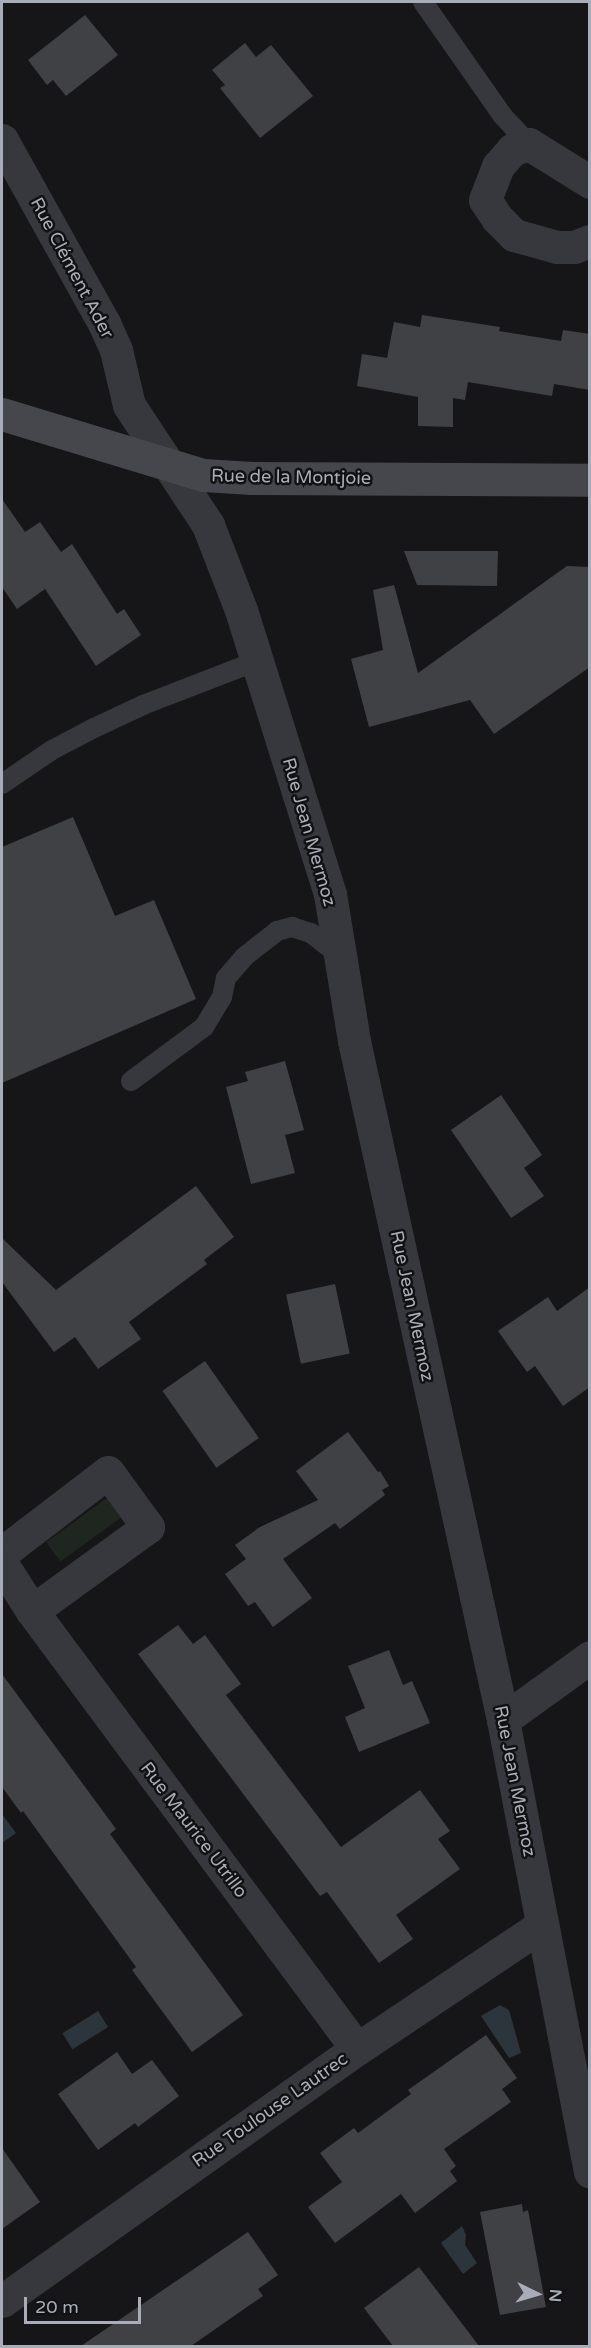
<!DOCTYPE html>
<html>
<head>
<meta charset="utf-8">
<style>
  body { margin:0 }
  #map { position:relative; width:591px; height:2348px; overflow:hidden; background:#161618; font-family:"Varela Round",sans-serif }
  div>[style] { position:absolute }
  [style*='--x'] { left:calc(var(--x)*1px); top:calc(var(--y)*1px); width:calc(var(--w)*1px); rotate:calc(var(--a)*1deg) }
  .green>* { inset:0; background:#1e261f; transform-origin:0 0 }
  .water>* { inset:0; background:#2c353c; transform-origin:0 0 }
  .building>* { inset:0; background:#404145; transform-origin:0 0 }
  .lane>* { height:20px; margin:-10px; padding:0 10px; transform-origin:10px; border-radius:10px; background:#37383d }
  .street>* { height:33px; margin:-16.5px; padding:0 16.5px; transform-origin:16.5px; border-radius:16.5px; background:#37383d }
  .secondary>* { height:33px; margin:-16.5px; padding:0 16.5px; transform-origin:16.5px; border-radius:16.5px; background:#45474d }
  span { translate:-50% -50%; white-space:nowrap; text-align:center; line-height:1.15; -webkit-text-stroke:5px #111113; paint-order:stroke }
  .street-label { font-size:18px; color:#a8adb8 }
  .frame { position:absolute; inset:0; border:3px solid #a8adb8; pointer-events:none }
  .north { position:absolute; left:507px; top:2264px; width:60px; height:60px; -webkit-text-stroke:4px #111113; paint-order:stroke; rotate:95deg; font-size:16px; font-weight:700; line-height:24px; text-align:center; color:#a8adb8 }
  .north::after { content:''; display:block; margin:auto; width:21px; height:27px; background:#a8adb8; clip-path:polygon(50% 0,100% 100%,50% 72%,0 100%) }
  .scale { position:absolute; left:24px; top:2297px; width:117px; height:27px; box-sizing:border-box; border:3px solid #a8adb8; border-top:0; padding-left:8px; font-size:18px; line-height:21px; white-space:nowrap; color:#a8adb8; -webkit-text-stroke:4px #111113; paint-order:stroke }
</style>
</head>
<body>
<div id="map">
  <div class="green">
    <div style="left:107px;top:1498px;width:24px;height:75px;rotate:54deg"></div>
  </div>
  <div class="water">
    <div style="clip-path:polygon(2px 1814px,16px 1833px,2px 1843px)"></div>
    <div style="clip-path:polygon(500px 2005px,509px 2010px,521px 2053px,509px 2058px,481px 2016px)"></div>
    <div style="left:98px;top:2011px;width:19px;height:42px;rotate:58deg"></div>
    <div style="clip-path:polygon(462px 2226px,466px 2235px,465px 2245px,477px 2263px,463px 2274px,441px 2243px)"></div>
  </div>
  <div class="building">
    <div style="clip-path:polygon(85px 15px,118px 55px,66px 96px,53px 80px,47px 85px,28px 60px)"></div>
    <div style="clip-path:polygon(245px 43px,256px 57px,271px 45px,313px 96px,260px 138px,220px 88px,225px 85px,212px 70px)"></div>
    <div style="clip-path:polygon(422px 315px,500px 327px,499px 331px,561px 341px,563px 330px,590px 334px,590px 390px,554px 384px,552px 396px,468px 382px,465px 400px,453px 398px,453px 427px,418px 426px,418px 397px,357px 386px,362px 354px,387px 358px,394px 322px,420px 327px)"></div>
    <div style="clip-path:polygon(2px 499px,25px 532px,40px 522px,61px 552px,72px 544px,117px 614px,124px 609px,141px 635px,96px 666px,45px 589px,17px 609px,2px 587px)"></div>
    <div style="clip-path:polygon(404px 551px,498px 551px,497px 586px,417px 585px)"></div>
    <div style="clip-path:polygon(567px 566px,590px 567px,590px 667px,494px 734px,470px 700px,369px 727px,351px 659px,383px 650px,373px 590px,394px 585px,418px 673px)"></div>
    <div style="clip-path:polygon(73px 817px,115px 916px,154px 900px,196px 999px,2px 1083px,2px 847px)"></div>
    <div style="clip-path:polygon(285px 1061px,304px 1130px,285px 1135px,295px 1173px,251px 1184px,226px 1087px,248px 1081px,245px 1072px)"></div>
    <div style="clip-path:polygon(501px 1095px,542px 1155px,524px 1168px,544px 1196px,511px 1218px,451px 1130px)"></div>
    <div style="clip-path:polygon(196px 1186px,234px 1237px,204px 1260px,207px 1264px,129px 1322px,141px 1339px,98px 1369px,75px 1337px,54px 1352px,2px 1282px,2px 1238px,56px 1290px)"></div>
    <div style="left:335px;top:1284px;width:71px;height:50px;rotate:78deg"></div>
    <div style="clip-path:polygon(590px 1287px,590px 1387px,563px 1406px,535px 1366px,527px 1372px,498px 1331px,548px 1297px,557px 1311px)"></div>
    <div style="left:205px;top:1361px;width:94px;height:52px;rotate:55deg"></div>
    <div style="clip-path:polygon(348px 1432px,378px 1472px,380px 1471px,389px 1486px,382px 1490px,385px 1495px,340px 1529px,335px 1523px,283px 1559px,312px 1598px,273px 1627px,255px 1602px,248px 1606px,225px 1574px,246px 1559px,235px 1545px,260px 1527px,318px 1500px,296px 1471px)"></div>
    <div style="clip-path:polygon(178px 1625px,193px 1644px,205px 1635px,241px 1684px,226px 1695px,341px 1847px,420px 1790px,450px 1831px,438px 1839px,460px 1869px,396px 1915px,413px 1939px,379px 1963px,327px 1892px,320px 1896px,138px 1654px)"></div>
    <div style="clip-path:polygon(389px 1650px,403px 1685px,412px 1681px,430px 1723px,359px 1752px,345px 1717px,365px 1708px,348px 1666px)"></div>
    <div style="clip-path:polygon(2px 1674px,116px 1829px,110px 1834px,243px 2015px,192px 2052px,132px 1970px,136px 1967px,23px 1811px,21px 1813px,2px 1787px)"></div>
    <div style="clip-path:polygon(486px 2035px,517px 2078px,502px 2089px,511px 2102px,444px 2149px,456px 2166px,450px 2171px,457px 2181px,415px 2213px,401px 2194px,335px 2243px,308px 2207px,342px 2182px,320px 2153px,354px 2128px,358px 2133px,411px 2094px,408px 2090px)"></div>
    <div style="clip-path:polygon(117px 2052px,132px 2074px,152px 2060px,179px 2096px,138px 2127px,135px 2123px,98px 2150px,58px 2094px)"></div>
    <div style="clip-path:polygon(2px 2148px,40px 2202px,2px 2229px)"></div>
    <div style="clip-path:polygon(522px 2204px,523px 2212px,528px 2210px,546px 2307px,500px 2315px,480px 2212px)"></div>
    <div style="clip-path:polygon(248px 2232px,278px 2275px,258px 2289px,263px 2296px,191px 2346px,81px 2346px)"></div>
    <div style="clip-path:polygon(419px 2267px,479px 2346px,393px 2346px,364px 2308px)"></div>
  </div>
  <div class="lane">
    <div style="--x:423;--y:2;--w:138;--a:55"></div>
    <div style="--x:502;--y:115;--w:40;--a:47"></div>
    <div style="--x:2;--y:784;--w:60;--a:-34.2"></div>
    <div style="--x:52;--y:750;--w:47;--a:-27.6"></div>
    <div style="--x:94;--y:728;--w:54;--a:-25.1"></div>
    <div style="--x:143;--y:705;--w:122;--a:-21.1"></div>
    <div style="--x:131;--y:1081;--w:91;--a:-36.5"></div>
    <div style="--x:204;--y:1027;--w:35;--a:-59"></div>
    <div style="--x:222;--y:997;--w:19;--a:-78"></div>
    <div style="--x:226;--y:978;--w:28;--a:-49"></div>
    <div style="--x:244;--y:957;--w:42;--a:-38.2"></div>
    <div style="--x:277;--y:931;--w:16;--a:-15"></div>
    <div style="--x:292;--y:927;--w:20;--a:18"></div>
    <div style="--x:311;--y:933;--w:37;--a:38"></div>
  </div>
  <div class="street">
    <div style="--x:2;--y:140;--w:210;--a:60.9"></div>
    <div style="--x:104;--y:323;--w:30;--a:66"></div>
    <div style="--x:116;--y:350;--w:57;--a:76.7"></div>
    <div style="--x:129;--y:405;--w:144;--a:56.6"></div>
    <div style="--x:208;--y:525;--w:91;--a:68.8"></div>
    <div style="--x:241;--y:610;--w:298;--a:72.6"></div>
    <div style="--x:330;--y:894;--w:149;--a:80.7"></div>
    <div style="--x:354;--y:1041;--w:695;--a:77.62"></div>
    <div style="--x:503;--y:1720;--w:460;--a:79.1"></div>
    <div style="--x:590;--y:182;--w:72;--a:-148.1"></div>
    <div style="--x:529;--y:144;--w:18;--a:161"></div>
    <div style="--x:512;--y:150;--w:21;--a:131"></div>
    <div style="--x:498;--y:166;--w:36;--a:111"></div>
    <div style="--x:485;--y:200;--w:22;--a:56"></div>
    <div style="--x:497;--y:218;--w:24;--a:45"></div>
    <div style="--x:514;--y:235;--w:45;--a:15.6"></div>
    <div style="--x:557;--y:247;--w:17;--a:0"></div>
    <div style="--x:574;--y:247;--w:17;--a:-21"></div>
    <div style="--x:2;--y:1553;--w:133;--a:-37.4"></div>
    <div style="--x:108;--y:1472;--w:68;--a:54"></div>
    <div style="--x:148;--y:1527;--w:143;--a:144.1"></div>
    <div style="--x:2;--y:1564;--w:56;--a:57.4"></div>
    <div style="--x:32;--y:1611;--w:545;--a:53.42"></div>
    <div style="--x:503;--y:1720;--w:107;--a:-35.9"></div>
    <div style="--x:2;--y:2301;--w:435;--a:-35.4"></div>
    <div style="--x:357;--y:2049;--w:223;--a:-33.8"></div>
  </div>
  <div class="secondary">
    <div style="--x:2;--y:414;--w:210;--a:16.9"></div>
    <div style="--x:203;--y:475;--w:49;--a:3.5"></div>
    <div style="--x:252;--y:478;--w:338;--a:0.3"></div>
  </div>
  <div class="street-label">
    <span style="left:72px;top:268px;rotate:62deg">Rue Clément Ader</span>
    <span style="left:291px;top:477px;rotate:1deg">Rue de la Montjoie</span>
    <span style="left:309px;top:832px;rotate:74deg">Rue Jean Mermoz</span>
    <span style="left:412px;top:1306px;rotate:78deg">Rue Jean Mermoz</span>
    <span style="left:515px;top:1781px;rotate:79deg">Rue Jean Mermoz</span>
    <span style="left:194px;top:1830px;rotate:53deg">Rue Maurice Utrillo</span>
    <span style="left:270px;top:2110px;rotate:-35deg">Rue Toulouse Lautrec</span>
  </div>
  <div class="frame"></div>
  <div class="north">N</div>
  <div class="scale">20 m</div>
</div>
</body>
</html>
